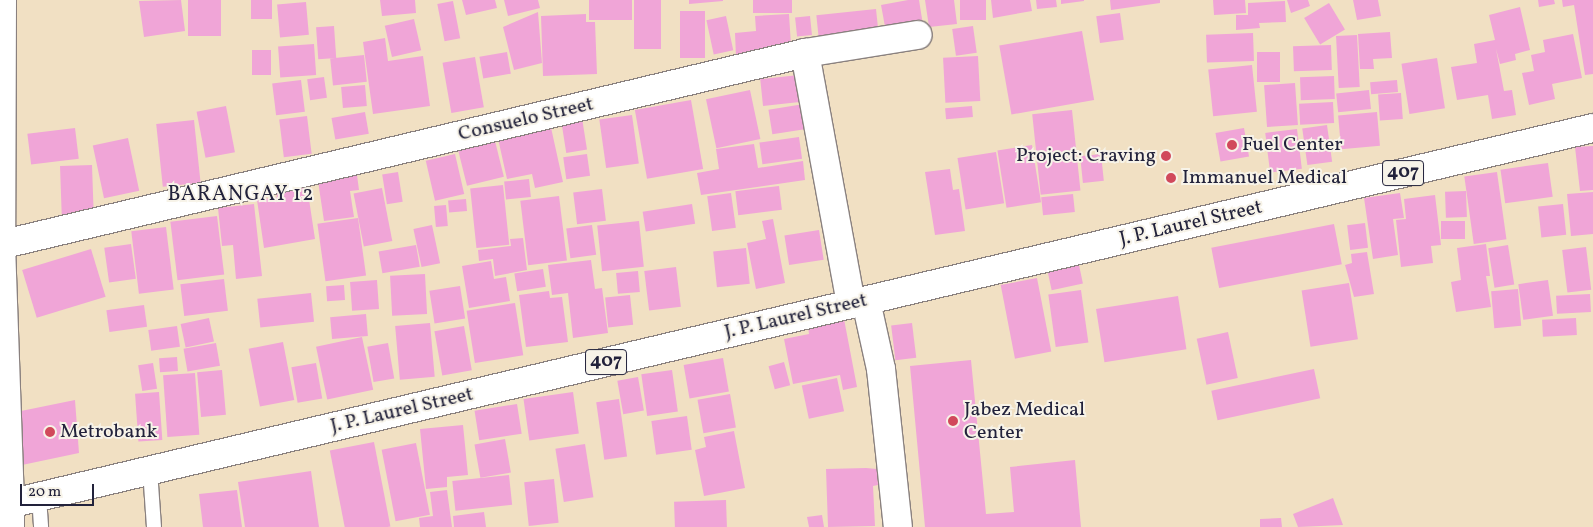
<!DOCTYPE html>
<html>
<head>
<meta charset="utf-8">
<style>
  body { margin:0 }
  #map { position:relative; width:1593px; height:527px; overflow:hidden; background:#f1e0c3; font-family:Vollkorn,serif }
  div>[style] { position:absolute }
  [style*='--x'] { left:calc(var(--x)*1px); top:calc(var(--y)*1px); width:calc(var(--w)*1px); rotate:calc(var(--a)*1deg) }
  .building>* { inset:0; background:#f0a5d7; transform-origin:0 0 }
  .roads { filter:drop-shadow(1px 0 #8a817f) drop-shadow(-1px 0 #8a817f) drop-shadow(0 1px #8a817f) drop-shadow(0 -1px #8a817f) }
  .service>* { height:14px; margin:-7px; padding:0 7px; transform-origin:7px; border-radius:7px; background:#fff }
  .minor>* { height:28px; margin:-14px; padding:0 14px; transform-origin:14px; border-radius:14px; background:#fff }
  .tertiary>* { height:28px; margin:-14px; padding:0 14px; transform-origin:14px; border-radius:14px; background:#fff }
  .primary>* { height:28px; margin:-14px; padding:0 14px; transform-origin:14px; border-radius:14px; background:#fff }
  .dots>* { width:14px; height:14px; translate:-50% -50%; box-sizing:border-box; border:2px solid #f7f3e8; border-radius:50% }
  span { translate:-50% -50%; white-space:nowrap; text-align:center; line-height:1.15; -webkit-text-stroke:4px #f7f3e8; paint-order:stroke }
  .shield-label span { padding:1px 4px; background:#f7f3e8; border:1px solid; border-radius:4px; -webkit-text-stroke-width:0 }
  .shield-label { font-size:19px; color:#22223b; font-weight:700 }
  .street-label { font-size:20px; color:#22223b }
  .poi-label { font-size:20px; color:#22223b }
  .left { translate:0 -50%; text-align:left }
  .right { translate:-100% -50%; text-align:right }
  .neighbourhood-label { font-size:21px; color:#22223b; letter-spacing:1px }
  .scale { position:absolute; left:20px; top:484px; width:74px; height:22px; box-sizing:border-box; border:2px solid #22223b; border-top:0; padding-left:6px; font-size:15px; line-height:18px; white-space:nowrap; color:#22223b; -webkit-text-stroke:4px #f7f3e8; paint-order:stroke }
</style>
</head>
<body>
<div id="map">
  <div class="building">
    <div style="clip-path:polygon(181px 0,185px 31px,144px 37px,139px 1px)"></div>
    <div style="left:188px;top:0;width:33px;height:36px"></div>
    <div style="left:251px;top:0;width:21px;height:19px"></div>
    <div style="clip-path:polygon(380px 0,415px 0,416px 13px,382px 16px)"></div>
    <div style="clip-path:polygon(462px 0,495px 0,497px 8px,466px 15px)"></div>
    <div style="clip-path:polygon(504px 0,538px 0,540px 8px,508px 16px)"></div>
    <div style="left:589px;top:0;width:43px;height:20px"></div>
    <div style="left:634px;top:0;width:27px;height:49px"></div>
    <div style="clip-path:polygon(689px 0,723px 0,723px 1px,689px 4px)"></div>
    <div style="left:753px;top:0;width:39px;height:13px"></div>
    <div style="clip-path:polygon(908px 0,919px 0,923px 25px,886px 32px,881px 5px)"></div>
    <div style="clip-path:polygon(925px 0,954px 0,957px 24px,929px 27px)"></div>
    <div style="left:960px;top:0;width:26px;height:20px"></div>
    <div style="clip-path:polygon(991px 0,1030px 0,1032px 11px,993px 18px)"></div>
    <div style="clip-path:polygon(1036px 0,1056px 0,1057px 7px,1037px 9px)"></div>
    <div style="clip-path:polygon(1061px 0,1084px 0,1084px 1px,1061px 4px)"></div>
    <div style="clip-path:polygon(1110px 0,1160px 0,1160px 3px,1111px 10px)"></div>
    <div style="clip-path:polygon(1213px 0,1245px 0,1246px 13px,1214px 15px)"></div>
    <div style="clip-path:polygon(1287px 0,1308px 0,1310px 6px,1291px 13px)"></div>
    <div style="clip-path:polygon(1353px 0,1378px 0,1381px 16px,1357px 20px)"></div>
    <div style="clip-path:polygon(1538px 0,1554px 0,1555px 4px,1539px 7px)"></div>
    <div style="clip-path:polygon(1562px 0,1593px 0,1593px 74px,1585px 75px,1574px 5px,1563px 7px)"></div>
    <div style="left:453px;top:1px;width:38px;height:16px;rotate:79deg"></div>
    <div style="clip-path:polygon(1285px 1px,1286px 22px,1259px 23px,1260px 28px,1236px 30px,1236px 15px,1248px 15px,1248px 3px)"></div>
    <div style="left:306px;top:2px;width:33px;height:29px;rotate:85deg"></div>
    <div style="left:1329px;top:3px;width:31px;height:29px;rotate:59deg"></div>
    <div style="clip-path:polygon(1520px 7px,1530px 50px,1515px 54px,1516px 60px,1500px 64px,1496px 49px,1504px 91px,1512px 90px,1516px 115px,1492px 119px,1488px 95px,1457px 100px,1451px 67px,1477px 63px,1474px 44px,1495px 40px,1489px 15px)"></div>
    <div style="left:876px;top:9px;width:28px;height:60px;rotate:84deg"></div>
    <div style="left:680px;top:11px;width:25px;height:47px"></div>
    <div style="clip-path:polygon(538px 12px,542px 63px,514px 70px,503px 27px)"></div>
    <div style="left:1120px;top:13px;width:27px;height:24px;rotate:82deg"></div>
    <div style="clip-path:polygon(586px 14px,586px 22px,595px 22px,597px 74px,543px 76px,541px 16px)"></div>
    <div style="clip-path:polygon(789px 14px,791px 45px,767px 46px,767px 54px,736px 57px,735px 33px,756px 31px,755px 16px)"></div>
    <div style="left:726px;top:16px;width:35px;height:20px;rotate:78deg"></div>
    <div style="left:810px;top:16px;width:19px;height:15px;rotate:84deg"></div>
    <div style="left:414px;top:19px;width:32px;height:30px;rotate:77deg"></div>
    <div style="left:334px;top:26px;width:32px;height:18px;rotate:86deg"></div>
    <div style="left:973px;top:26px;width:27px;height:21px;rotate:82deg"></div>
    <div style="left:1082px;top:31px;width:70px;height:84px;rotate:80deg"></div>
    <div style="clip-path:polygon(1390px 32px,1392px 58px,1373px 59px,1374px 69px,1360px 69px,1358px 34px)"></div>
    <div style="left:1253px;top:33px;width:28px;height:47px;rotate:88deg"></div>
    <div style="clip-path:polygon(1573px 34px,1582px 78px,1552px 84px,1555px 99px,1529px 105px,1522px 73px,1534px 71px,1531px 55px,1545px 52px,1543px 40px)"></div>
    <div style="left:1357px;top:35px;width:52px;height:21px;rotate:87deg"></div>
    <div style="clip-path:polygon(385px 38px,388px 61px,423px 56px,430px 106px,373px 114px,363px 42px)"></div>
    <div style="left:314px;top:44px;width:31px;height:36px;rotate:86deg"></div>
    <div style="left:1331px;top:45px;width:25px;height:38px;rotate:88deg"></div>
    <div style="left:252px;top:50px;width:19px;height:25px"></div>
    <div style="left:507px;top:52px;width:22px;height:28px;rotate:80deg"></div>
    <div style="left:1257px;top:52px;width:23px;height:30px"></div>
    <div style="left:364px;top:55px;width:27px;height:34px;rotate:84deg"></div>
    <div style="left:978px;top:56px;width:45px;height:35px;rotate:87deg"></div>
    <div style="left:475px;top:57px;width:51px;height:33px;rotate:80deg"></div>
    <div style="left:1437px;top:58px;width:51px;height:36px;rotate:81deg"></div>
    <div style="left:1252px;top:65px;width:47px;height:44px;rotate:84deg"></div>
    <div style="left:799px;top:75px;width:27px;height:39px;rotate:84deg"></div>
    <div style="left:1334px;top:76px;width:23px;height:34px;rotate:88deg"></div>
    <div style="left:324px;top:77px;width:21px;height:17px;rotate:82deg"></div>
    <div style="left:301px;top:80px;width:32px;height:29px;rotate:83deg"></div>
    <div style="left:1397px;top:80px;width:12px;height:27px;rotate:85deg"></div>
    <div style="left:1295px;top:83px;width:42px;height:31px;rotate:86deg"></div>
    <div style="left:365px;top:85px;width:21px;height:24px;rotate:85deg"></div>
    <div style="left:750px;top:90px;width:50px;height:45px;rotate:78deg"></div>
    <div style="left:1369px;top:90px;width:19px;height:33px;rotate:84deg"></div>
    <div style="left:1401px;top:93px;width:26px;height:23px;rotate:86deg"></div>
    <div style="left:691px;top:100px;width:70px;height:57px;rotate:80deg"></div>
    <div style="left:1333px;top:102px;width:21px;height:34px;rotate:87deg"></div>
    <div style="left:804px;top:104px;width:25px;height:36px;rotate:81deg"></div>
    <div style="left:226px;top:106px;width:47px;height:30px;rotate:79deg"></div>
    <div style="left:972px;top:106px;width:11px;height:27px;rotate:85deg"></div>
    <div style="left:1072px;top:110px;width:81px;height:40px;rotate:84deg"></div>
    <div style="left:365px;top:112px;width:22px;height:34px;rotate:80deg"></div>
    <div style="left:1377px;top:112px;width:34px;height:39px;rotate:85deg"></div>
    <div style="left:632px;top:115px;width:49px;height:33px;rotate:82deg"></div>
    <div style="left:307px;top:116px;width:38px;height:28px;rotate:83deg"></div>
    <div style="left:582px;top:118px;width:32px;height:21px;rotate:81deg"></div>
    <div style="left:194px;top:120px;width:63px;height:38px;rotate:84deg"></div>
    <div style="clip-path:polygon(550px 123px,563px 182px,535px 188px,532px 174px,507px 179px,497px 134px)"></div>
    <div style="left:1327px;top:125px;width:37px;height:25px;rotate:82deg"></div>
    <div style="left:75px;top:128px;width:31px;height:48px;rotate:83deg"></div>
    <div style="left:1244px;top:128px;width:29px;height:29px;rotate:80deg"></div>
    <div style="left:1297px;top:129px;width:40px;height:32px;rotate:83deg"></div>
    <div style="left:493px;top:133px;width:45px;height:38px;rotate:76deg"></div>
    <div style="left:799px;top:137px;width:22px;height:40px;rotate:82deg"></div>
    <div style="left:128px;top:138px;width:54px;height:36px;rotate:78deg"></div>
    <div style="clip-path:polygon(754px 144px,758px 168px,803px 161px,805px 180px,701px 195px,697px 173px,719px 169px,716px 149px)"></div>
    <div style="left:1032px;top:145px;width:58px;height:35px;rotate:81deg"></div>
    <div style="clip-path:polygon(1593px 146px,1593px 190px,1580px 191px,1575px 147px)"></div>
    <div style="left:996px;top:152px;width:52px;height:39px;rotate:81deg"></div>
    <div style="left:455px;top:154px;width:41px;height:30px;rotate:77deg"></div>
    <div style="left:587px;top:154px;width:22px;height:24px;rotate:82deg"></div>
    <div style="left:1101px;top:154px;width:27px;height:21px;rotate:84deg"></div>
    <div style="left:1548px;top:163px;width:34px;height:48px;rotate:82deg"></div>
    <div style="left:92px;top:165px;width:50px;height:32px;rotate:88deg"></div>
    <div style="clip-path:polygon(950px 169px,953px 190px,959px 189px,965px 231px,935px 235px,925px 172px)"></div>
    <div style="left:398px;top:172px;width:30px;height:16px;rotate:81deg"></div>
    <div style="left:1497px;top:172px;width:68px;height:33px;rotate:82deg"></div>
    <div style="clip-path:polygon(357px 175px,359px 190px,350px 191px,354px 217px,324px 221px,318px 181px)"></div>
    <div style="left:529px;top:179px;width:18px;height:25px;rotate:84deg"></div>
    <div style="left:503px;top:185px;width:60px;height:33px;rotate:84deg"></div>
    <div style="clip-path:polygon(307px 186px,315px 239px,264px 248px,257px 200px,277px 197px,276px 191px)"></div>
    <div style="left:779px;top:186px;width:24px;height:44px;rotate:83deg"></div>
    <div style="left:382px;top:188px;width:54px;height:29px;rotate:79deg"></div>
    <div style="left:602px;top:189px;width:32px;height:29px;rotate:83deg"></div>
    <div style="left:1466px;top:191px;width:26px;height:21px;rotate:88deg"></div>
    <div style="clip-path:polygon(1593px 192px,1593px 234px,1571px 236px,1567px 194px)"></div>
    <div style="left:731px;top:193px;width:35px;height:24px;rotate:82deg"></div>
    <div style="clip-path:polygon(1400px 193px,1404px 218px,1393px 219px,1398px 255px,1373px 259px,1364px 198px)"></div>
    <div style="left:1073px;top:194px;width:18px;height:32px;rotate:84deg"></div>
    <div style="clip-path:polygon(1435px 195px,1441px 245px,1431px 246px,1433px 263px,1401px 267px,1396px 220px,1406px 219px,1404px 199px)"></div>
    <div style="left:559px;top:196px;width:65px;height:39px;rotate:83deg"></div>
    <div style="left:466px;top:199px;width:12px;height:18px;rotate:85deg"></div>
    <div style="clip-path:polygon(254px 204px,262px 276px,236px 279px,233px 245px,222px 246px,218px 208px)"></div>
    <div style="left:692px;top:204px;width:20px;height:50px;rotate:81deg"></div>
    <div style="left:1563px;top:204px;width:31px;height:25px;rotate:84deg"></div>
    <div style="left:446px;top:205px;width:21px;height:12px;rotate:85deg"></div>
    <div style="left:217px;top:216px;width:59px;height:47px;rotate:83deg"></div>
    <div style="left:358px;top:218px;width:58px;height:41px;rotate:82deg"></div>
    <div style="clip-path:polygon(773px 219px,785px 283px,756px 289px,747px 243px,766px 239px,762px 221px)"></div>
    <div style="left:639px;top:221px;width:46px;height:42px;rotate:84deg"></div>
    <div style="left:1465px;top:221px;width:18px;height:24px;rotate:90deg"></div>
    <div style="left:1365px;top:223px;width:25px;height:18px;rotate:83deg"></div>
    <div style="left:1334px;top:224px;width:41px;height:125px;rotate:79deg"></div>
    <div style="left:432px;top:225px;width:39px;height:19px;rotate:78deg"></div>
    <div style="left:592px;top:225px;width:30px;height:26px;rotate:82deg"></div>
    <div style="left:166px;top:227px;width:63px;height:35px;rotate:83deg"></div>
    <div style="left:819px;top:230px;width:30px;height:35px;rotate:81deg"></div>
    <div style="clip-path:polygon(523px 238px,527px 270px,495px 276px,493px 259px,479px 261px,478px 250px,511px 246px,510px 239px)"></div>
    <div style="left:131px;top:244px;width:35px;height:27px;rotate:82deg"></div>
    <div style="clip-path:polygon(1486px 244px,1490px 276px,1486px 276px,1491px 307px,1456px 312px,1451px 282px,1461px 280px,1457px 248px)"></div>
    <div style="left:416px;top:245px;width:22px;height:38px;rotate:80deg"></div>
    <div style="left:1508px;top:245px;width:40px;height:20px;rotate:81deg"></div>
    <div style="left:1586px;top:247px;width:43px;height:24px;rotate:83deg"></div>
    <div style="left:746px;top:248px;width:36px;height:33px;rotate:84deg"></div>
    <div style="left:91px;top:249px;width:50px;height:72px;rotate:73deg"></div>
    <div style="clip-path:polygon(1367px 252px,1374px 294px,1354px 297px,1345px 265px,1352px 263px,1351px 254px)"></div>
    <div style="clip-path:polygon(591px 260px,595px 289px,602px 288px,608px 333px,573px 338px,568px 293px,552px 295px,548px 265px)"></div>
    <div style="clip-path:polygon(491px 261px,494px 279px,506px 277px,510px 301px,469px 308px,462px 266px)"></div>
    <div style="left:1079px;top:265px;width:19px;height:32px;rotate:78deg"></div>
    <div style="left:676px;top:267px;width:40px;height:32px;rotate:83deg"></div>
    <div style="left:543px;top:269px;width:18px;height:29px;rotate:81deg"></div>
    <div style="left:638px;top:271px;width:21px;height:22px;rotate:85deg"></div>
    <div style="left:425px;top:274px;width:40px;height:35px;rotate:87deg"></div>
    <div style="left:1037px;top:278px;width:75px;height:37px;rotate:79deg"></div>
    <div style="left:224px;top:279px;width:32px;height:44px;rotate:83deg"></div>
    <div style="left:377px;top:280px;width:29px;height:27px;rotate:86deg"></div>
    <div style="left:1548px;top:280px;width:36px;height:30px;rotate:82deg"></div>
    <div style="left:1349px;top:283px;width:57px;height:48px;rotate:81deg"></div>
    <div style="left:344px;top:285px;width:15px;height:18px;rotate:86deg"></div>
    <div style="left:460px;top:286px;width:33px;height:31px;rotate:81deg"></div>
    <div style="left:1518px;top:289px;width:37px;height:27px;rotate:85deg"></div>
    <div style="left:1081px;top:290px;width:53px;height:33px;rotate:82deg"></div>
    <div style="clip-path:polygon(549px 291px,550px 298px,562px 297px,568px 342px,526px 347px,519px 295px)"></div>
    <div style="left:311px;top:293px;width:29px;height:54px;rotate:84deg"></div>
    <div style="left:1590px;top:294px;width:18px;height:34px;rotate:87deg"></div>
    <div style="left:630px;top:295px;width:30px;height:25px;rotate:84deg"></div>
    <div style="left:1178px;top:296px;width:54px;height:83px;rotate:81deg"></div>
    <div style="left:515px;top:303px;width:53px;height:49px;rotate:81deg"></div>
    <div style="left:144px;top:305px;width:22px;height:38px;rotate:82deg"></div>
    <div style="left:366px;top:314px;width:22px;height:36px;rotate:85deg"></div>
    <div style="left:209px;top:318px;width:24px;height:29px;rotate:78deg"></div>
    <div style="left:1576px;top:318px;width:17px;height:34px;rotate:87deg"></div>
    <div style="clip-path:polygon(844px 319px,857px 387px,843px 390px,840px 375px,793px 384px,784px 339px,809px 334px,808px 326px)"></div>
    <div style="left:430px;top:323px;width:54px;height:35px;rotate:85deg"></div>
    <div style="left:912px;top:323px;width:35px;height:21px;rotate:83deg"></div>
    <div style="left:177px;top:326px;width:21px;height:29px;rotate:82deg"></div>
    <div style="left:464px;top:326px;width:45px;height:30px;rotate:80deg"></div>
    <div style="left:1228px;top:332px;width:47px;height:32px;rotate:78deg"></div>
    <div style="left:362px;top:337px;width:54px;height:47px;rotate:78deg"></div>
    <div style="left:283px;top:342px;width:59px;height:35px;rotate:79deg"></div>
    <div style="left:216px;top:343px;width:23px;height:33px;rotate:80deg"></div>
    <div style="left:388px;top:343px;width:36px;height:21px;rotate:80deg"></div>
    <div style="left:177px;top:357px;width:14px;height:18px;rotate:86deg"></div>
    <div style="left:723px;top:358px;width:34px;height:40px;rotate:80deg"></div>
    <div style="clip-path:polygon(971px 360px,986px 514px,1014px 512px,1010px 467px,1075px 460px,1081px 527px,925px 527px,910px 366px)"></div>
    <div style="left:784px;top:362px;width:24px;height:16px;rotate:75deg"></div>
    <div style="left:153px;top:363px;width:26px;height:15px;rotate:81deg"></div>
    <div style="left:316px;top:363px;width:36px;height:25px;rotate:80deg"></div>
    <div style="left:1314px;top:369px;width:30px;height:105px;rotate:78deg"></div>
    <div style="left:222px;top:370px;width:45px;height:25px;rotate:85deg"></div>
    <div style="left:672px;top:370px;width:42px;height:31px;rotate:82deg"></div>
    <div style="left:195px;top:373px;width:62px;height:32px;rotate:86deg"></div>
    <div style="left:638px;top:377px;width:34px;height:21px;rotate:80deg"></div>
    <div style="left:837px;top:378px;width:34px;height:36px;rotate:78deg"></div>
    <div style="left:159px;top:392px;width:48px;height:24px;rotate:86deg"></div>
    <div style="left:573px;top:392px;width:42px;height:50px;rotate:82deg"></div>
    <div style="left:730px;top:394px;width:34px;height:33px;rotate:80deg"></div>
    <div style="left:619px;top:399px;width:58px;height:23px;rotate:82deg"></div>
    <div style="clip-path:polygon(75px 400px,79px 453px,22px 465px,21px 411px)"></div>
    <div style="left:517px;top:404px;width:30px;height:43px;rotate:81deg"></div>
    <div style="left:687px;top:416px;width:34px;height:36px;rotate:82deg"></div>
    <div style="clip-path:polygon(463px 425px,468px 475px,447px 477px,447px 487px,426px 489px,420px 429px)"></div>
    <div style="clip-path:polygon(734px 431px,745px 488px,704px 496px,695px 450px,706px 447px,704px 437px)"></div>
    <div style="left:505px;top:439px;width:34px;height:31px;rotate:80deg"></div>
    <div style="left:374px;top:442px;width:86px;height:45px;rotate:79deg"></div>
    <div style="left:416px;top:443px;width:73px;height:35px;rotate:79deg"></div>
    <div style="left:585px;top:444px;width:54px;height:30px;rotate:81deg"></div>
    <div style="clip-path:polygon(866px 468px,877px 469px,878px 485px,873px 486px,875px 526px,828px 527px,826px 469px)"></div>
    <div style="clip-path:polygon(311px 471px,319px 527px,245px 527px,238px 482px)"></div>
    <div style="left:509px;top:475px;width:30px;height:57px;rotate:84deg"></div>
    <div style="left:554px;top:479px;width:44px;height:30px;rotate:84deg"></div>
    <div style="clip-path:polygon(237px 490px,242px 527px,203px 527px,199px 494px)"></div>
    <div style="clip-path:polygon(447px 490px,452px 527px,420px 527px,419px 518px,433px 516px,430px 492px)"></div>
    <div style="clip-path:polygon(1333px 498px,1343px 525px,1298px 527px,1293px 514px)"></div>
    <div style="left:726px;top:500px;width:27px;height:52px;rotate:88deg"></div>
    <div style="clip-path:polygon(484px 512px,486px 527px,454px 527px,453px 516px)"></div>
    <div style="clip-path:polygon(822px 515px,824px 527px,809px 527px,807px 517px)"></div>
    <div style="clip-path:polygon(1281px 518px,1282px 527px,1260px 527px,1260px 519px)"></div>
  </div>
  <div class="roads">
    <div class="service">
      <div style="--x:150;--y:470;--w:57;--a:86"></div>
      <div style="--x:39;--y:497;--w:30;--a:86"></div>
    </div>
    <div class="minor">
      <div style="--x:2;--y:0;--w:245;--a:90.2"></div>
      <div style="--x:1;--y:245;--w:259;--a:88"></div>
      <div style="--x:805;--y:53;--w:255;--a:79.6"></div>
      <div style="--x:0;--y:245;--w:828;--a:-13.41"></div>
      <div style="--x:805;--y:53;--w:114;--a:-9.1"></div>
      <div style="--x:866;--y:301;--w:70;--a:77.6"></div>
      <div style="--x:881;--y:369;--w:159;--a:83.9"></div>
    </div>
    <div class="tertiary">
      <div style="--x:10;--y:504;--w:23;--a:90"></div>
    </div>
    <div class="primary">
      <div style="--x:0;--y:506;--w:1637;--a:-13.35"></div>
    </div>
  </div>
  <div class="dots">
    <div style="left:1232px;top:145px;background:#d1495b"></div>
    <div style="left:1166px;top:156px;background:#d1495b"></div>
    <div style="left:1171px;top:178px;background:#d1495b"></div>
    <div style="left:953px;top:421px;background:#d1495b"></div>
    <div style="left:50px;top:432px;background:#d1495b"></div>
  </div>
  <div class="shield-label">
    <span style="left:1403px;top:173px">407</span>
    <span style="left:606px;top:362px">407</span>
  </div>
  <div class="street-label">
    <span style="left:526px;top:120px;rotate:-13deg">Consuelo Street</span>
    <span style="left:1191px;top:224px;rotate:-13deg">J. P. Laurel Street</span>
    <span style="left:796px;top:317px;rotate:-13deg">J. P. Laurel Street</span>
    <span style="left:402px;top:411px;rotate:-13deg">J. P. Laurel Street</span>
  </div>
  <div class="poi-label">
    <span class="left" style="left:1242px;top:145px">Fuel Center</span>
    <span class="right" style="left:1156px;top:156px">Project: Craving</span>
    <span class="left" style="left:1182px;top:178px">Immanuel Medical</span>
    <span class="left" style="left:964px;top:422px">Jabez Medical<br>Center</span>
    <span class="left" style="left:60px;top:432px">Metrobank</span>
  </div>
  <div class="neighbourhood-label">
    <span style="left:241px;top:195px">BARANGAY 12</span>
  </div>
  <div class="scale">20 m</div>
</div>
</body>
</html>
